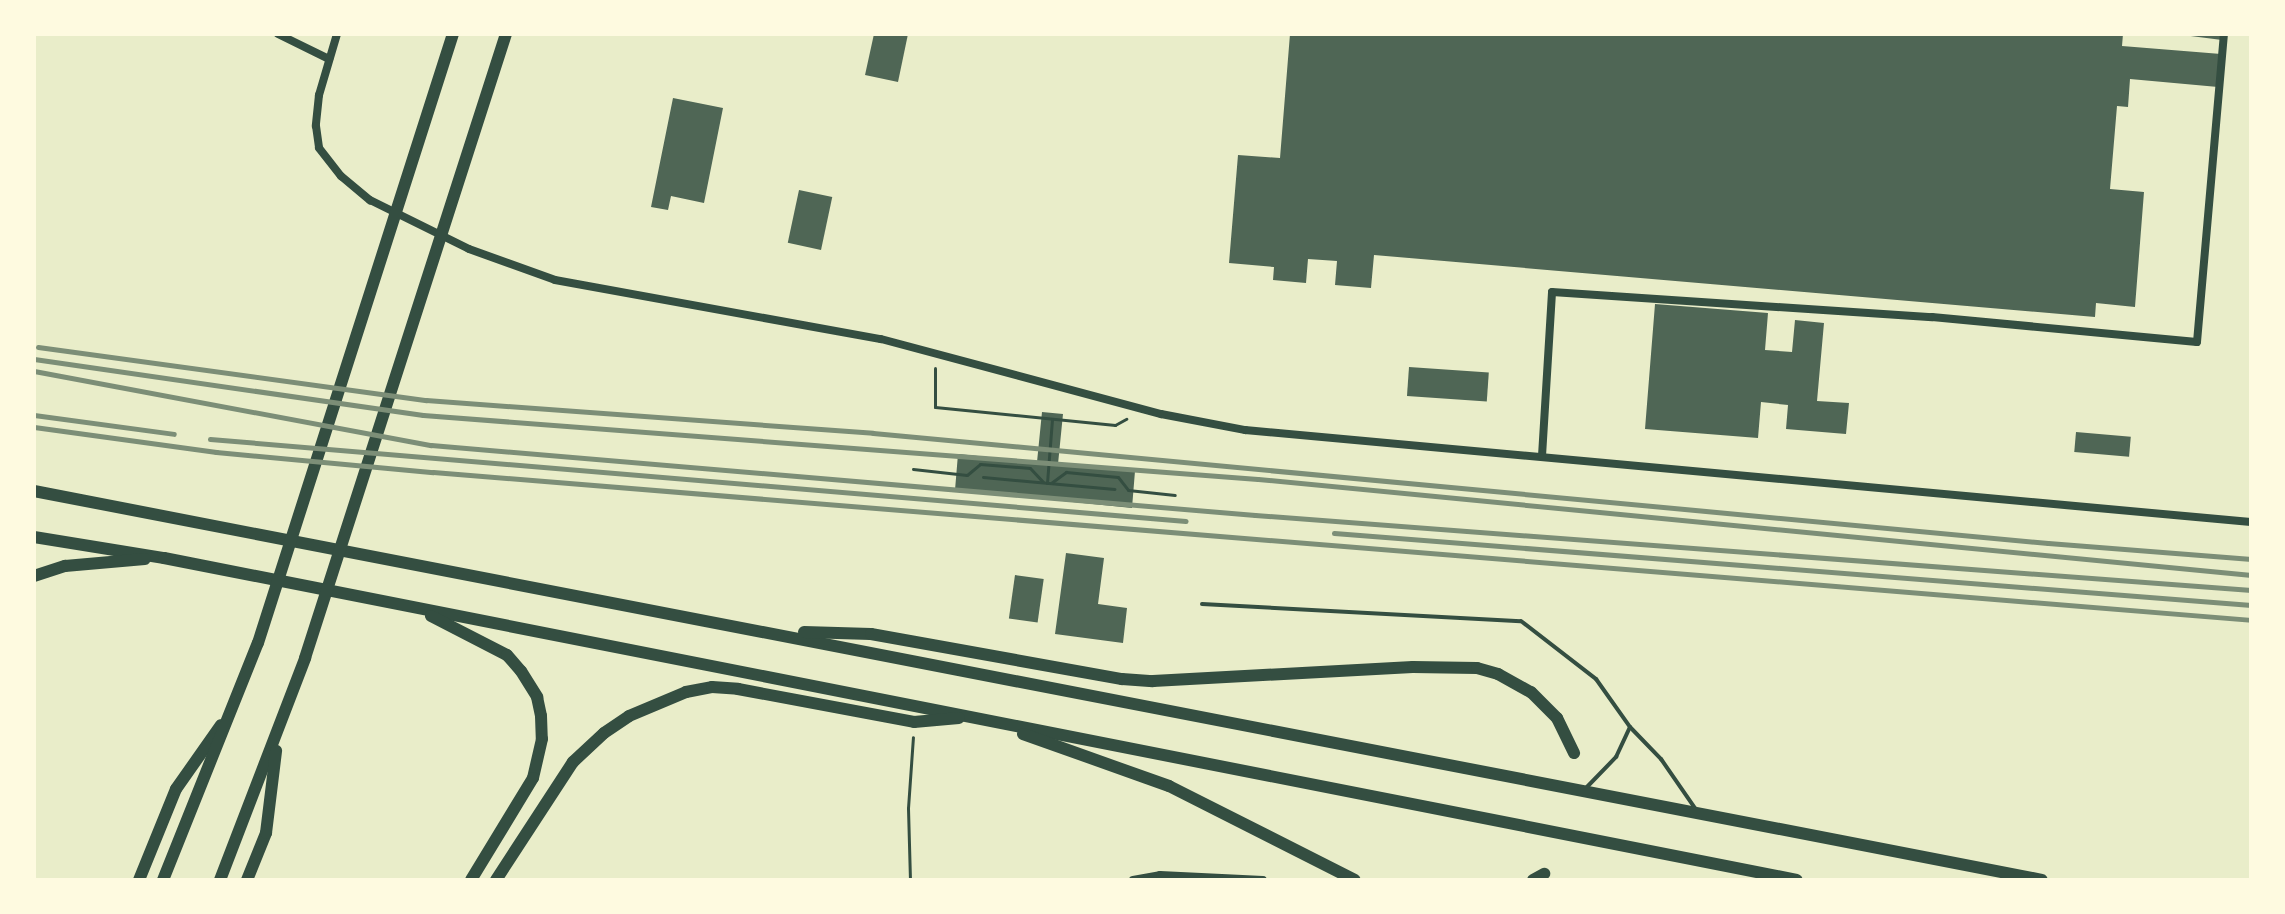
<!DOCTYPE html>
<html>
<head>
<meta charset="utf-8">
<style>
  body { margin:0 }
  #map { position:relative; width:2285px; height:914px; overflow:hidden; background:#e9edc9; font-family:Commissioner,sans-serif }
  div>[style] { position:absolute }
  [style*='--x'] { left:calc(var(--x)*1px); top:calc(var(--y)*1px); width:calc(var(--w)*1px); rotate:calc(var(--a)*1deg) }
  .building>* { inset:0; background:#4f6655; transform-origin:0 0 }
  .path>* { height:3px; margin:-1.5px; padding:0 1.5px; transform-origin:1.5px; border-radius:1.5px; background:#344e41 }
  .service>* { height:4px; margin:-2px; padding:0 2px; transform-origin:2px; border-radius:2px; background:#344e41 }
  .minor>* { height:8px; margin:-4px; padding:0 4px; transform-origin:4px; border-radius:4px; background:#344e41 }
  .primary>* { height:12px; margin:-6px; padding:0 6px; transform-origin:6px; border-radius:6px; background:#344e41 }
  .rail>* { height:5px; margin:-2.5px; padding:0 2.5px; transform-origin:2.5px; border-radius:2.5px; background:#7c8e77 }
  span { translate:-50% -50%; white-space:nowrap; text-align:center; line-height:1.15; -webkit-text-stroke:8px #fefae0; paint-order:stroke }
  .frame { position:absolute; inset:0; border:36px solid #fefae0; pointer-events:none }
</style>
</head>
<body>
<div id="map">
  <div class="building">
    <div style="clip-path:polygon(874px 34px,908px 34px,898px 82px,865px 75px)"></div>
    <div style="clip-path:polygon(1290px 34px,2123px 34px,2122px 46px,2221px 54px,2218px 87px,2130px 79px,2128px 107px,2117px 106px,2110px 189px,2144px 192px,2135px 307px,2096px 303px,2095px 317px,1374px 255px,1371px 288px,1335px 285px,1337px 261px,1308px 259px,1306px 283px,1273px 280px,1274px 267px,1229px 263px,1238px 155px,1280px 158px)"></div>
    <div style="clip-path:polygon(2175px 34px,2222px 34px,2222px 40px)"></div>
    <div style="clip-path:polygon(673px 98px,723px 108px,704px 203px,671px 196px,668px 210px,651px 207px)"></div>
    <div style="left:799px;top:190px;width:34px;height:54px;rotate:12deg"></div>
    <div style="clip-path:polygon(1655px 304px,1768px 313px,1765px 350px,1792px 352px,1795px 320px,1824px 323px,1817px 401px,1849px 403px,1846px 434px,1786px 429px,1788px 405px,1761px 402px,1758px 438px,1645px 429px)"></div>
    <div style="left:1409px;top:367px;width:80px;height:29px;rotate:4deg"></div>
    <div style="clip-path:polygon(1042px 412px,1063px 414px,1058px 464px,1135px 471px,1132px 508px,955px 490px,958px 454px,1037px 462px)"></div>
    <div style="left:2076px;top:432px;width:55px;height:20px;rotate:5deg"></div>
    <div style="clip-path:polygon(1066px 553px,1104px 558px,1098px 604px,1127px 608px,1123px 643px,1055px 634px)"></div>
    <div style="left:1015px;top:575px;width:29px;height:44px;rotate:8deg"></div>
  </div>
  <div class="path">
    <div style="--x:935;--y:368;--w:39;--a:90"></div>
    <div style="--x:935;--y:407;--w:181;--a:5.7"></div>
    <div style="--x:1115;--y:425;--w:13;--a:-29"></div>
    <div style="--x:913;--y:469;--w:54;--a:6.3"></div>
    <div style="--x:967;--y:475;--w:17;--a:-40"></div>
    <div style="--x:980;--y:464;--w:50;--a:4.6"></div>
    <div style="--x:1030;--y:468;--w:19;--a:47"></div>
    <div style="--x:983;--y:477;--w:132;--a:5.2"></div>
    <div style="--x:1047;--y:483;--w:64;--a:-85.5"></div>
    <div style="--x:1051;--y:483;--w:19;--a:-36"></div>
    <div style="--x:1066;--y:472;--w:52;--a:5.5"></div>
    <div style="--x:1118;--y:477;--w:16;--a:52"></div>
    <div style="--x:1128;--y:490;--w:47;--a:6.1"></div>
    <div style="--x:910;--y:880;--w:72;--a:-91.6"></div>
    <div style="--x:908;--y:808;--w:71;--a:-86"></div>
  </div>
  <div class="service">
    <div style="--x:1202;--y:604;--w:319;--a:3.1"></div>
    <div style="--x:1521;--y:621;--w:95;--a:37.7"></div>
    <div style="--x:1596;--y:679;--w:59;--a:54.7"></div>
    <div style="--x:1630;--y:727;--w:45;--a:45.9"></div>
    <div style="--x:1661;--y:759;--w:63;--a:55.3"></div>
    <div style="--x:1585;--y:789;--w:45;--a:-45.9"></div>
    <div style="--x:1616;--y:757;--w:33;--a:-65"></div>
  </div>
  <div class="minor">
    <div style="--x:278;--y:34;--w:57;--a:26.1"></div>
    <div style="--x:337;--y:34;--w:64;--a:106.4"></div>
    <div style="--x:319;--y:95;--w:31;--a:96"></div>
    <div style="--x:316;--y:126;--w:22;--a:82"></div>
    <div style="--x:319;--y:148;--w:36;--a:52"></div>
    <div style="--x:341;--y:176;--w:38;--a:40"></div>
    <div style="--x:370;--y:200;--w:110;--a:26.3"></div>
    <div style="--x:469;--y:249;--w:91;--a:19.8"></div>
    <div style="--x:555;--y:280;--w:331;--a:10.3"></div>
    <div style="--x:881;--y:339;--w:290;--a:15"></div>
    <div style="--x:1161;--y:414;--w:86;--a:10.8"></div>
    <div style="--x:1245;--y:430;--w:1010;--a:5.23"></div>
    <div style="--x:1542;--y:456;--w:164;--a:-86.5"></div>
    <div style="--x:1552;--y:292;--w:381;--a:3.8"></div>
    <div style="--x:1932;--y:317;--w:266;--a:5.4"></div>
    <div style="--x:2197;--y:342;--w:309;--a:-85"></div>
    <div style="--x:1133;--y:880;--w:27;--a:-10"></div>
    <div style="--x:1160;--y:875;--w:103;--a:2.8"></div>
  </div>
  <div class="primary">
    <div style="--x:34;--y:491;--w:2045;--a:10.96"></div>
    <div style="--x:34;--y:537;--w:132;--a:9.2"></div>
    <div style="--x:164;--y:558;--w:1664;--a:11.15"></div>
    <div style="--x:34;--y:576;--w:33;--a:-18"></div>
    <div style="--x:65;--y:566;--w:80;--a:-5"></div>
    <div style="--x:431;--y:616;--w:85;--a:27.2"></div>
    <div style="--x:507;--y:655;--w:21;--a:49"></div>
    <div style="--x:521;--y:671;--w:31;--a:58"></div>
    <div style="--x:537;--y:697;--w:19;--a:78"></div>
    <div style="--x:541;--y:716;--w:23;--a:88"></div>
    <div style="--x:542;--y:739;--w:40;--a:103"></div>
    <div style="--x:533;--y:778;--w:119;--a:121.3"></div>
    <div style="--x:804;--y:632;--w:67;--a:1.7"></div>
    <div style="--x:871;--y:634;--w:255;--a:10.2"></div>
    <div style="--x:1122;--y:679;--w:31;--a:4"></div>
    <div style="--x:1153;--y:681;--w:260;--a:-3.1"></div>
    <div style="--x:1413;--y:667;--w:64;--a:0.9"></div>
    <div style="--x:1477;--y:668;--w:22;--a:16"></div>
    <div style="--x:1498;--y:674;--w:38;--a:29"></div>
    <div style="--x:1531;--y:692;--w:37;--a:45"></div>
    <div style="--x:1557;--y:718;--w:39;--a:64"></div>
    <div style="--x:1023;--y:734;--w:155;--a:19.6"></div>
    <div style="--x:1169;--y:786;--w:208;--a:26.8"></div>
    <div style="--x:139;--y:880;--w:98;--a:-67.9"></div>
    <div style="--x:176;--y:789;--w:78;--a:-54.9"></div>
    <div style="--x:163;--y:880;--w:255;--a:-68.2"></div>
    <div style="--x:258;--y:643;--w:639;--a:-72.25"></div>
    <div style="--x:220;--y:880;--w:238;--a:-69"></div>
    <div style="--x:305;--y:658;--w:656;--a:-72.15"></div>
    <div style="--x:247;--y:880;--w:51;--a:-68"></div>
    <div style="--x:266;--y:833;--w:83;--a:-83"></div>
    <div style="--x:496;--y:880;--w:141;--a:-56.9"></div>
    <div style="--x:573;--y:762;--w:42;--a:-43.1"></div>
    <div style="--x:604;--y:733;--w:30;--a:-34"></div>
    <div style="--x:629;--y:716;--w:62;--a:-22.8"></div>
    <div style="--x:686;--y:692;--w:26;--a:-11"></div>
    <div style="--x:712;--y:687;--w:26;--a:4"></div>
    <div style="--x:738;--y:689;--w:179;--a:10.6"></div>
    <div style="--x:914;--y:722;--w:45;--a:-5.1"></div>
    <div style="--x:1533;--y:880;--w:13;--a:-29"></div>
  </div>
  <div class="rail">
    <div style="--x:38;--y:347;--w:392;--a:7.8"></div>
    <div style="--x:426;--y:400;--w:448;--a:4.2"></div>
    <div style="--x:873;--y:433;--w:1180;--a:5.35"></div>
    <div style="--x:2048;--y:543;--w:204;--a:4.5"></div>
    <div style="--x:34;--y:359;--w:393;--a:8.2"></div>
    <div style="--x:423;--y:415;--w:837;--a:4.38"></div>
    <div style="--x:1258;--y:479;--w:998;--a:5.52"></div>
    <div style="--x:34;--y:371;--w:404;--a:10.6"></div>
    <div style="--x:431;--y:445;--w:827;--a:4.86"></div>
    <div style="--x:1255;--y:515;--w:999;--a:4.31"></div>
    <div style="--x:34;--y:415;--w:141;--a:7.7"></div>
    <div style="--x:34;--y:427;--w:184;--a:7.8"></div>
    <div style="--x:216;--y:452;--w:218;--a:5.3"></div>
    <div style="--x:433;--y:472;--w:1824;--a:4.65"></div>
    <div style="--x:210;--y:439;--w:979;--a:4.8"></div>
    <div style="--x:1334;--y:533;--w:920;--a:4.49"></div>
  </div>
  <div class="frame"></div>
</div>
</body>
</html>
